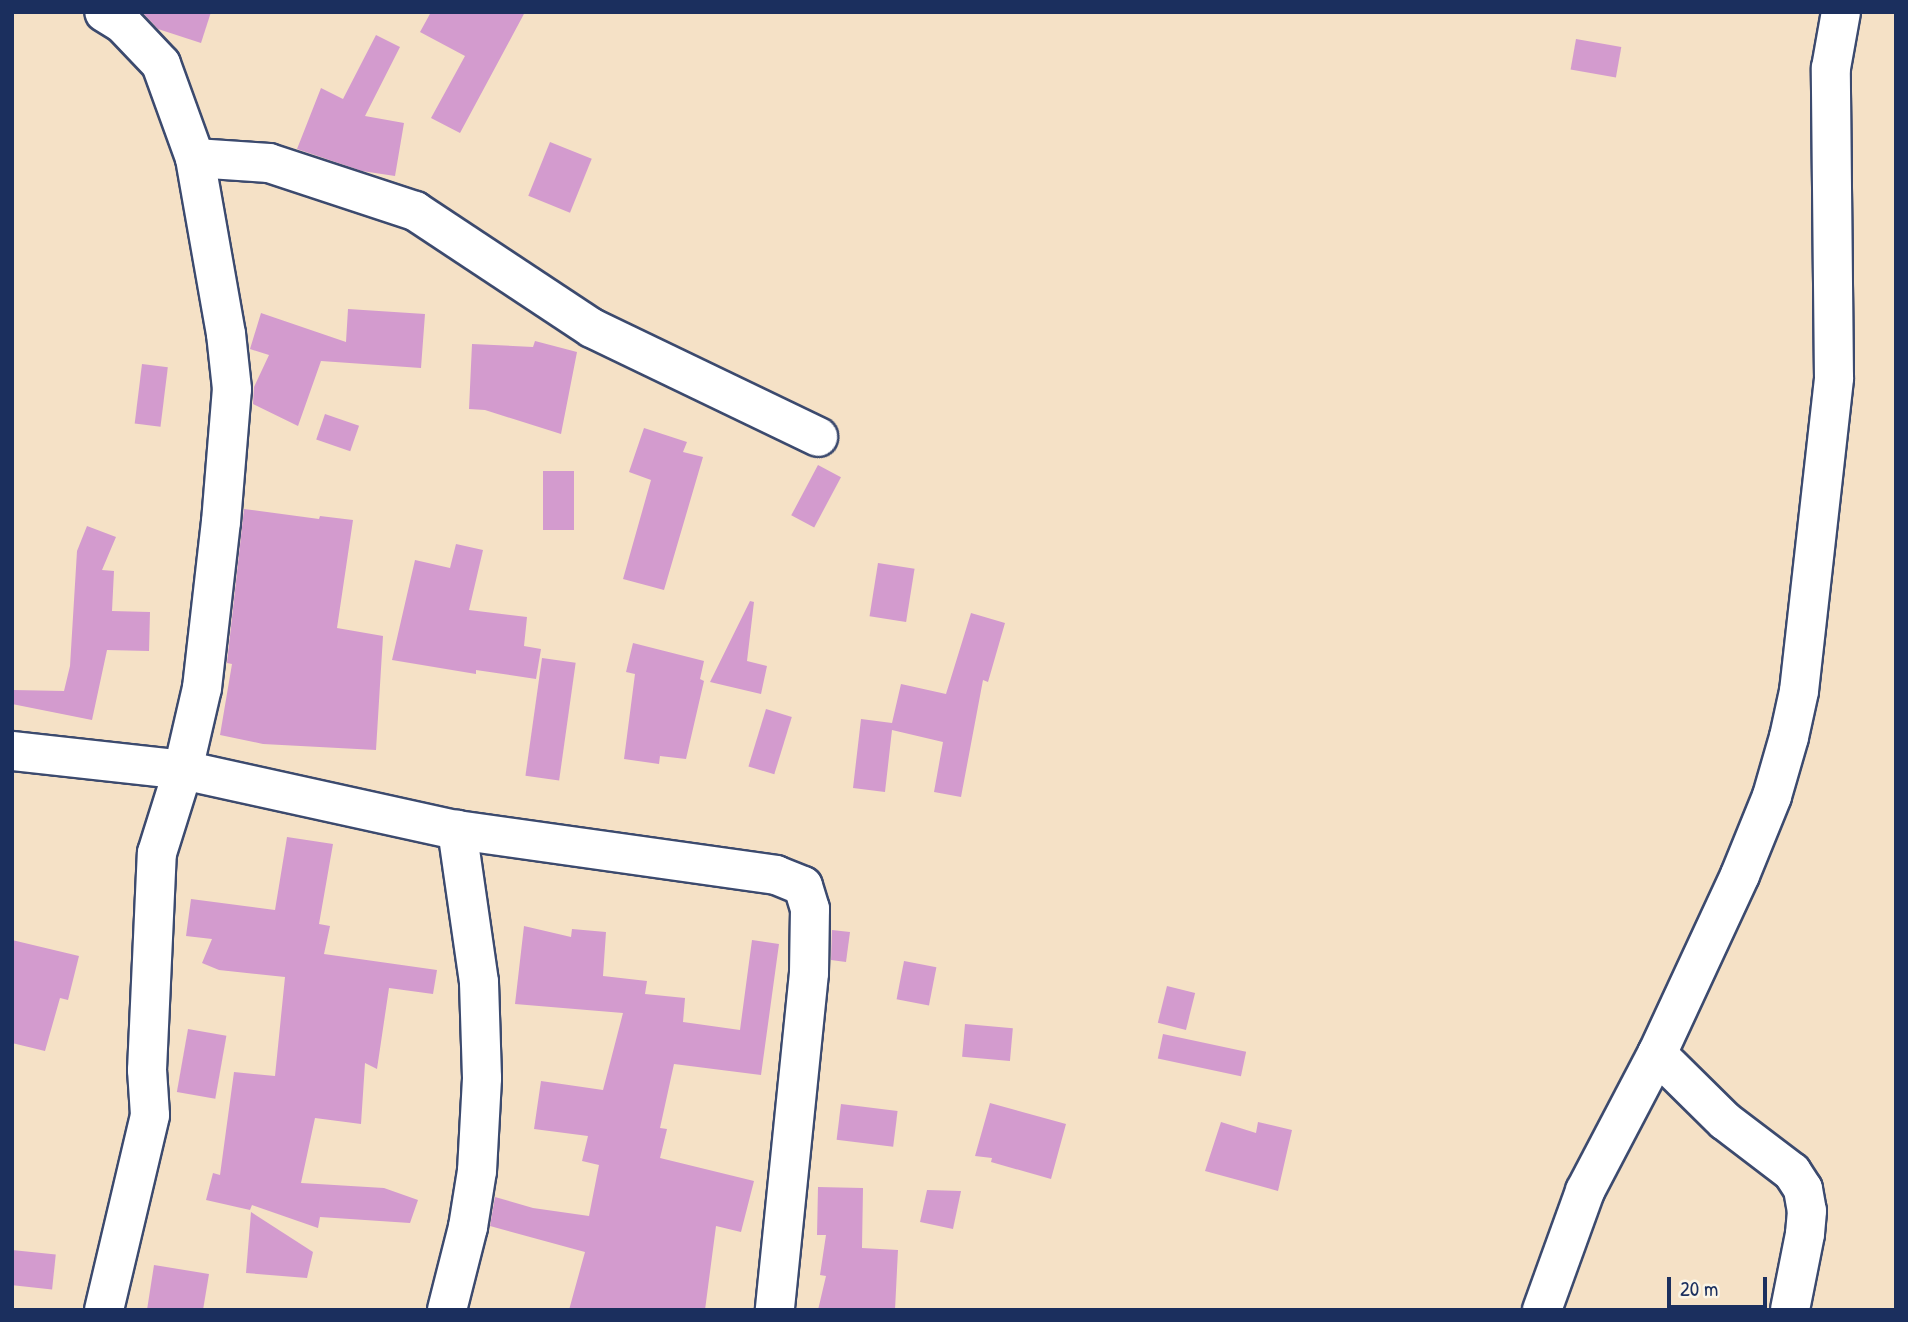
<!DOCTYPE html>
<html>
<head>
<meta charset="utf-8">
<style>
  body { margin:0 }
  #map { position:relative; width:1908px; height:1322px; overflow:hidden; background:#f5e1c6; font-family:"Patrick Hand",sans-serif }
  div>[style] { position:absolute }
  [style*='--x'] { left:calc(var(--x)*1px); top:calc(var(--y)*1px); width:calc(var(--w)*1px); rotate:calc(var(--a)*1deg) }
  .building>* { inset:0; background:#d39bce; transform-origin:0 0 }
  .roads { filter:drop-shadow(2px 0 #3c4a6e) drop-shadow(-2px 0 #3c4a6e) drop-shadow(0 2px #3c4a6e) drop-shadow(0 -2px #3c4a6e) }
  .street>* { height:38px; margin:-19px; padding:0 19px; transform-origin:19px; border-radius:19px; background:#fff }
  span { translate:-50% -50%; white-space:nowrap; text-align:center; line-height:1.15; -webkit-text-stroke:5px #fcf5e5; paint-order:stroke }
  .frame { position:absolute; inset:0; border:14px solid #1b2f5e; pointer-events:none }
  .scale { position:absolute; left:1667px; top:1277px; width:100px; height:32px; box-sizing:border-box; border:4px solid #1b2f5e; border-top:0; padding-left:9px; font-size:21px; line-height:24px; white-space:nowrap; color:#1b2f5e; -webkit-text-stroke:5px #fcf5e5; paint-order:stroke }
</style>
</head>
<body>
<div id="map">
  <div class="building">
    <div style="clip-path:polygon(142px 12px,211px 12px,201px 43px,158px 29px)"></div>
    <div style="clip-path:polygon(431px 12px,525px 12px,460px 133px,431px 118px,465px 56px,420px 32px)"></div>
    <div style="clip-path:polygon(376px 35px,400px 47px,365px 116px,404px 123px,395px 176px,362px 171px,297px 149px,321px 88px,343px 99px)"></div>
    <div style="left:1576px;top:39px;width:46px;height:31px;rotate:10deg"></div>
    <div style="left:550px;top:142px;width:45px;height:58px;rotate:22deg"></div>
    <div style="clip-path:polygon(348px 309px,425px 314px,421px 368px,321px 361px,298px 426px,253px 404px,254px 387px,269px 355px,250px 349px,261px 313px,346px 342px)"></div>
    <div style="clip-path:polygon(535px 341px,577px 352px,561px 434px,485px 410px,469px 409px,472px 344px,533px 347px)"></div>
    <div style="left:142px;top:364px;width:26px;height:60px;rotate:7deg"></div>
    <div style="left:325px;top:414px;width:36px;height:27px;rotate:19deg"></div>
    <div style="clip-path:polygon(644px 428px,687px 442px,683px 452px,703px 457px,664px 590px,623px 579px,651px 480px,629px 472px)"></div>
    <div style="left:818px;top:465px;width:26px;height:57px;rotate:28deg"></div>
    <div style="left:543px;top:471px;width:31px;height:59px"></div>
    <div style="clip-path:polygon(244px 509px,319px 519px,320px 516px,353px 520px,337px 628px,383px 636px,376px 750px,263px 744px,220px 735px,232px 664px,227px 663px)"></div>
    <div style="clip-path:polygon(87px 526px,116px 537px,102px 570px,114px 571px,112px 611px,150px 612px,149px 651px,107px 650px,92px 720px,12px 704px,13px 690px,64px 691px,70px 666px,77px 551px)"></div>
    <div style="clip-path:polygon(456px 544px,483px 550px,469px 610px,527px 617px,524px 646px,541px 649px,536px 679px,476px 670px,476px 674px,392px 660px,415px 560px,450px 568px)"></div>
    <div style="left:878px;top:563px;width:37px;height:54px;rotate:9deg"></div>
    <div style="clip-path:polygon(750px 601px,754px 602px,747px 661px,767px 666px,761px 694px,710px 682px)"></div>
    <div style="clip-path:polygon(971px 613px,1005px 623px,988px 682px,983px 680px,961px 797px,934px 792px,943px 742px,892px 730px,885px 792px,853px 788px,861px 719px,892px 723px,901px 684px,946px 694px)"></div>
    <div style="clip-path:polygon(633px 643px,704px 661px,700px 679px,704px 681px,686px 759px,660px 756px,659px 764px,624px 759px,635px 674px,626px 672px)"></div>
    <div style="left:542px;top:658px;width:34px;height:119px;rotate:8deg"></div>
    <div style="left:766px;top:709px;width:27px;height:60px;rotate:17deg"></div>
    <div style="clip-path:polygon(287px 837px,333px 844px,319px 924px,330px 926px,324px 954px,437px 970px,433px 994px,389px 988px,377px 1069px,365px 1063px,361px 1124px,315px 1118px,301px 1183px,384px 1188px,418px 1200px,410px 1223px,320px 1217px,318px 1228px,252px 1205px,250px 1210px,206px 1200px,213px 1173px,220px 1175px,234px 1072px,275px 1076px,285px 977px,219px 970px,202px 963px,212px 939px,186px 936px,191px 899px,275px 910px)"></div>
    <div style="clip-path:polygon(524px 926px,571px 937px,572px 929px,606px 932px,603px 976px,647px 981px,645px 994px,685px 998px,683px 1022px,740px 1030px,752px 940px,779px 944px,761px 1075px,674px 1064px,660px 1128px,667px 1129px,660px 1158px,754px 1181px,741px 1232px,716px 1226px,705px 1310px,569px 1310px,585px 1252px,490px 1226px,495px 1197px,533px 1208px,589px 1216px,599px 1165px,582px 1161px,588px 1136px,534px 1129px,541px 1081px,603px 1090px,623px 1013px,515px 1004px)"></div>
    <div style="clip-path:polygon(832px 930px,850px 932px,846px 962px,831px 960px)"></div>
    <div style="clip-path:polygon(12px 940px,79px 956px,68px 1000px,60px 998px,45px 1051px,12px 1043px)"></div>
    <div style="left:904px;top:961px;width:33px;height:39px;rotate:11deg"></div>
    <div style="left:1167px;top:986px;width:29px;height:38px;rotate:14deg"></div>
    <div style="left:965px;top:1024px;width:48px;height:33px;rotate:5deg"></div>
    <div style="left:188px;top:1029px;width:39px;height:64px;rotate:10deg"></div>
    <div style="left:1163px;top:1034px;width:85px;height:25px;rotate:12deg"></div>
    <div style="clip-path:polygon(990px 1103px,1066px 1124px,1051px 1179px,991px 1162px,992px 1158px,975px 1156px)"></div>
    <div style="left:841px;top:1104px;width:57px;height:36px;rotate:7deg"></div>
    <div style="clip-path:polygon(1221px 1122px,1256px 1133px,1258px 1122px,1292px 1130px,1278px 1191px,1205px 1171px)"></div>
    <div style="clip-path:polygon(818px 1187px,863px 1188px,862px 1248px,898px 1250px,895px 1310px,818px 1310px,826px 1276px,820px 1275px,826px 1235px,817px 1235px)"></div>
    <div style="clip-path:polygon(927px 1190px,961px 1191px,953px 1229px,920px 1222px)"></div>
    <div style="clip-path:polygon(251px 1212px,313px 1252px,307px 1278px,246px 1273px)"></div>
    <div style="left:12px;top:1250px;width:44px;height:35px;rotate:6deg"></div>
    <div style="clip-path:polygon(154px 1265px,209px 1274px,203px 1310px,147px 1310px)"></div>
  </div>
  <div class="roads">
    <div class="street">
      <div style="--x:195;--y:158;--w:74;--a:3.9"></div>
      <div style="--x:269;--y:163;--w:154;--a:18.2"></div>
      <div style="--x:415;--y:211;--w:212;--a:33.5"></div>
      <div style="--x:592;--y:328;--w:251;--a:25.7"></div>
      <div style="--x:12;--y:751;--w:172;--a:6.3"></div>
      <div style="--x:183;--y:770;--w:280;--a:12.4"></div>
      <div style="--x:457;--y:830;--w:322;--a:8"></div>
      <div style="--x:776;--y:875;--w:29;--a:22"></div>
      <div style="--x:803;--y:886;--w:24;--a:73"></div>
      <div style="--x:810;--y:909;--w:64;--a:90.9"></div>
      <div style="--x:809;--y:973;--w:339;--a:95.8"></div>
      <div style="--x:1657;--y:1054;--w:95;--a:44.6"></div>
      <div style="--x:1725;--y:1121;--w:84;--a:37.3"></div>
      <div style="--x:1792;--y:1172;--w:20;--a:57"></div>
      <div style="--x:1803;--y:1189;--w:22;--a:80"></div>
      <div style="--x:1807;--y:1211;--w:23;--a:95"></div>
      <div style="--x:1805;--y:1234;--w:77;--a:101.2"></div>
      <div style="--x:104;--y:1310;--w:200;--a:-76.7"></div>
      <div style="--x:150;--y:1115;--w:45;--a:-93.8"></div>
      <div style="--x:147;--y:1070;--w:217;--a:-87.4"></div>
      <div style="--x:157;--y:853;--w:87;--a:-72.6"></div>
      <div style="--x:183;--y:770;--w:84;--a:-77"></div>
      <div style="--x:202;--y:688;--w:167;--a:-83.5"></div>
      <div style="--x:221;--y:522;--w:133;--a:-85.3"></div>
      <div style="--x:232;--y:389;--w:55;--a:-96.2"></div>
      <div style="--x:226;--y:334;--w:179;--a:-100"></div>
      <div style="--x:195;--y:158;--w:100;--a:-109.9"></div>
      <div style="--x:161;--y:64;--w:55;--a:-133.5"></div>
      <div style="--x:123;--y:24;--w:22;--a:-148"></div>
      <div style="--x:447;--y:1310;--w:86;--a:-75.8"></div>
      <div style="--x:468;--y:1227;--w:57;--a:-80.9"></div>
      <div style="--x:477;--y:1171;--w:93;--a:-86.9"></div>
      <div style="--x:482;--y:1078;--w:96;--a:-91.8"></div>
      <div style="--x:479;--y:982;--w:154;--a:-98.2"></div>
      <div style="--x:1542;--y:1310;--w:127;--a:-70.1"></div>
      <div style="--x:1585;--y:1191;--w:155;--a:-62.3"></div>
      <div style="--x:1657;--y:1054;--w:197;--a:-65.1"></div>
      <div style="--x:1740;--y:875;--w:85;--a:-67.9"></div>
      <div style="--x:1772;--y:796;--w:61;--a:-73.9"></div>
      <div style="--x:1789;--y:737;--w:47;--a:-77.7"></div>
      <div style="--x:1799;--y:691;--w:315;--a:-83.6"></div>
      <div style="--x:1834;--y:378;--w:310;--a:-90.6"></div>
      <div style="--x:1831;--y:68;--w:57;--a:-79.9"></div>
    </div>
  </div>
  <div class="frame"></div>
  <div class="scale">20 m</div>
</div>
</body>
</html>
